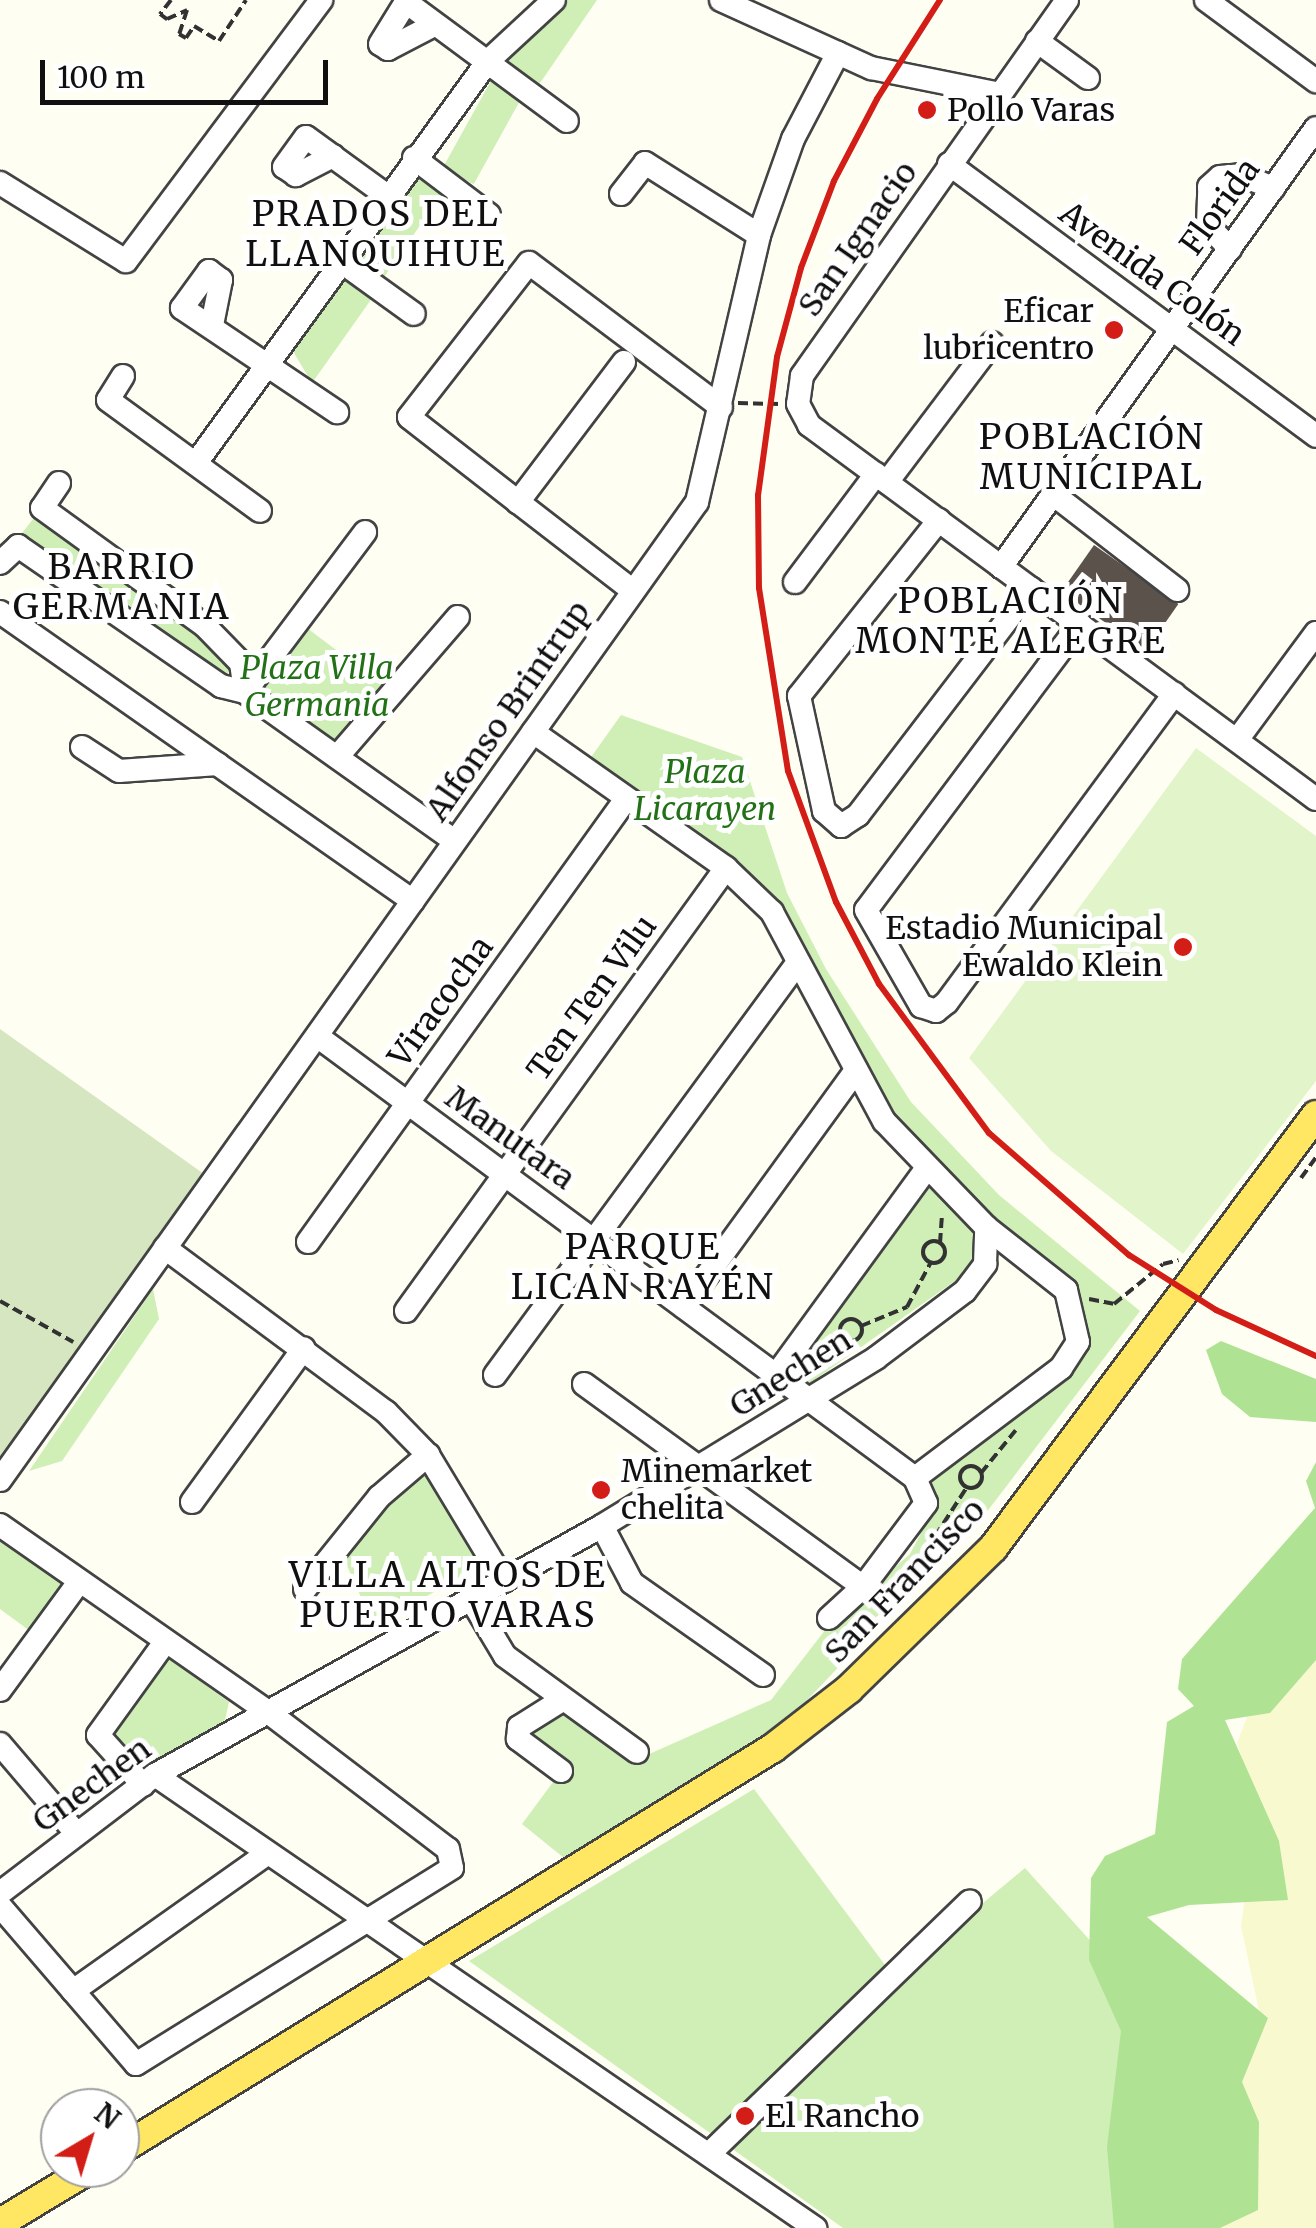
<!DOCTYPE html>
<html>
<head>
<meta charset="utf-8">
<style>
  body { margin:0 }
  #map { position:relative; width:1316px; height:2228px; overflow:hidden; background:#fffef3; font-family:Merriweather,serif }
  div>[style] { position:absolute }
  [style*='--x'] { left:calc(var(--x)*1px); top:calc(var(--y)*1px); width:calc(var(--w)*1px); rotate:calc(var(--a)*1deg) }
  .farmland>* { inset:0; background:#f9f9cf }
  .green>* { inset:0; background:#cfefb7; transform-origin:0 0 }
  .forest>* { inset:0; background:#b0e294 }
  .cemetery>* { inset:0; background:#d6e6c0 }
  .pitch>* { inset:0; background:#e2f5ca }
  .building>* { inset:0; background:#5a524b; transform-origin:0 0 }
  .path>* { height:4px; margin-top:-2px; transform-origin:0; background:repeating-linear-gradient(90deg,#323232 0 10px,transparent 0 15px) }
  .path>.ring { margin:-2px; padding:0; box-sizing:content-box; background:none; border:4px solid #323232; border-radius:50% }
  .roads { filter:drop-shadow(2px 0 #434343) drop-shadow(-2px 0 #434343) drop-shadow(0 2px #434343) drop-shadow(0 -2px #434343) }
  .minor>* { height:22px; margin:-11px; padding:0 11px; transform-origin:11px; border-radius:11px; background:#fff }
  .major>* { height:28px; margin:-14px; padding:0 14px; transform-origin:14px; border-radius:14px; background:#ffe763 }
  .rail>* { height:6px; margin:-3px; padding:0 3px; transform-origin:3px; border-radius:3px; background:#d21e16 }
  .dots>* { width:28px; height:28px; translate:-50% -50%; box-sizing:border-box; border:5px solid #fff; border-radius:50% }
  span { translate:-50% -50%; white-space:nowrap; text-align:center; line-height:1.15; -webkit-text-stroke:10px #fff; paint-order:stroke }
  .poi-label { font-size:32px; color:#101010 }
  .left { translate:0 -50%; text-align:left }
  .right { translate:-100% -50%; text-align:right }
  .street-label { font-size:32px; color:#101010 }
  .park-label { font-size:32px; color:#227117; font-style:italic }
  .neighbourhood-label { font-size:35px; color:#101010; letter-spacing:2.5px }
  .north { position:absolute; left:40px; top:2088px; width:100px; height:100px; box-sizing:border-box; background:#fff; border:2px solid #9f9f9f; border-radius:50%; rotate:38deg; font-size:28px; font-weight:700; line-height:40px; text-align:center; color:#101010 }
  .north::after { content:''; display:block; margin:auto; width:35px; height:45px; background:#d21e16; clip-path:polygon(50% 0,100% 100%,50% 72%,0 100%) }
  .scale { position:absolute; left:40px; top:60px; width:288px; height:45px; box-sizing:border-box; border:5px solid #101010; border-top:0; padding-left:12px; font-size:30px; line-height:35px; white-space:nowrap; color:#101010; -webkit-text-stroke:8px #fff; paint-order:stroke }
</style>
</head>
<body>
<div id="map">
  <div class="farmland">
    <div style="clip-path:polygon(1316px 1597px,1316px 2228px,1198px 2228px,1233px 2033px,1259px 2011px,1241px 1926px,1258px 1808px,1237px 1743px,1262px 1678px)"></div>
  </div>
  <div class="green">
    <div style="clip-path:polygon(566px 0,597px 0,538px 86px,503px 59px)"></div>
    <div style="left:492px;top:79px;width:35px;height:101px;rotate:29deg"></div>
    <div style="clip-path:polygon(413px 174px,444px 191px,382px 280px,358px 260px,358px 251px)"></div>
    <div style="clip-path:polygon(340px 276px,352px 276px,375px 294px,312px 383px,291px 348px)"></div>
    <div style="clip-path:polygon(33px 519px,57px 525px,203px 630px,233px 664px,225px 678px,19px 537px)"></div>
    <div style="clip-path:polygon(303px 625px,384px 686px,342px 742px,329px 747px,262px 699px,262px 682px)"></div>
    <div style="clip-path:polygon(621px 715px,742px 757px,787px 893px,826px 969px,911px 1102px,999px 1195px,1140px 1311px,989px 1509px,772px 1737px,569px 1862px,522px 1824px,556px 1778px,530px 1740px,530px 1730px,557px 1711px,569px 1712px,638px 1759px,771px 1700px,829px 1625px,910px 1554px,935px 1506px,931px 1479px,1078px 1361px,1089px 1342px,1077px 1296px,985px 1216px,892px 1118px,764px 898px,589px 760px)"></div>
    <div style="clip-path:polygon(919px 1184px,932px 1188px,976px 1232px,972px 1269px,810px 1383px,788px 1368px)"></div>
    <div style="clip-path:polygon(153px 1289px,159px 1319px,62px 1461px,29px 1471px)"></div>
    <div style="clip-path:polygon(422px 1468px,479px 1552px,480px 1565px,374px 1627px,342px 1554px,384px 1500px)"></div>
    <div style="clip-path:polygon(0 1537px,64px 1585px,30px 1631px,0 1609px)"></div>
    <div style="clip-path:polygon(165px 1656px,229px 1702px,225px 1720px,142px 1773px,105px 1734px)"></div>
    <div style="clip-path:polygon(754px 1789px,894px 1977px,1025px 1868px,1121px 1975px,1126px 2228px,843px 2228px,469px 1961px)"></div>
  </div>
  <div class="forest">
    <div style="clip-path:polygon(1221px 1341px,1316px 1379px,1316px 1422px,1250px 1417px,1222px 1394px,1206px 1350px)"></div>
    <div style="clip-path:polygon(1316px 1462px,1316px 1660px,1270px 1713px,1225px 1720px,1279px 1841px,1288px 1900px,1189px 1905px,1147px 1917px,1268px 2018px,1242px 2082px,1259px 2122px,1258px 2210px,1220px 2228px,1114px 2228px,1107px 2147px,1121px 2031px,1089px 1960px,1091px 1878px,1105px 1856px,1155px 1834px,1167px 1722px,1194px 1706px,1178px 1689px,1182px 1659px,1315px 1508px,1306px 1481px)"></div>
  </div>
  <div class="cemetery">
    <div style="clip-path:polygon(0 1029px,204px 1174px,0 1460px)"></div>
  </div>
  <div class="pitch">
    <div style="clip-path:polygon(1196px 748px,1316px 836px,1316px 1081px,1183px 1254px,1051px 1151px,969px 1058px)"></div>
  </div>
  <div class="building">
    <div style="left:1094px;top:545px;width:103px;height:57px;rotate:35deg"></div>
  </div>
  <div class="path">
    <div style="--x:171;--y:0;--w:18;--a:128"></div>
    <div style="--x:160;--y:14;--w:9;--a:36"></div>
    <div style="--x:167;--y:19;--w:22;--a:-24"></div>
    <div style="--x:187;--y:10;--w:25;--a:108"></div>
    <div style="--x:179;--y:34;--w:8;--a:30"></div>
    <div style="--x:186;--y:38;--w:14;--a:-56"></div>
    <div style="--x:194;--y:26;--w:29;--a:31"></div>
    <div style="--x:219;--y:41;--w:49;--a:-56.6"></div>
    <div style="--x:738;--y:403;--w:41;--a:1.4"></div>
    <div style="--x:1301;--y:1178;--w:26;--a:-54"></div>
    <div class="ring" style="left:923px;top:1241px;width:18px;height:18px"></div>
    <div style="--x:940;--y:1243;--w:30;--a:-86"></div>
    <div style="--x:1089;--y:1299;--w:25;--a:11"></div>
    <div style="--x:1114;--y:1304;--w:63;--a:-39.2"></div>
    <div style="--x:1163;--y:1264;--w:16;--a:-14"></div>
    <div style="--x:0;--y:1301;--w:84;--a:29.3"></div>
    <div class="ring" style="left:840px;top:1319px;width:18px;height:18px"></div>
    <div style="--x:861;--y:1326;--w:50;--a:-22.4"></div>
    <div style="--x:907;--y:1307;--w:51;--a:-61.9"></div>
    <div class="ring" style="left:960px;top:1466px;width:18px;height:18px"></div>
    <div style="--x:981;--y:1473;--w:55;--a:-50.9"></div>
    <div style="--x:919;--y:1561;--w:88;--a:-57"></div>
  </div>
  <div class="roads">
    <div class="minor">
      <div style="--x:721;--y:0;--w:165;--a:24.4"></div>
      <div style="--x:871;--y:68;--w:132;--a:11.4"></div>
      <div style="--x:1067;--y:0;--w:460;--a:125.2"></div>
      <div style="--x:802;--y:376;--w:28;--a:98"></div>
      <div style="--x:798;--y:404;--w:24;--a:62"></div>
      <div style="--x:809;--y:425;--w:630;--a:36.42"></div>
      <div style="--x:1206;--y:0;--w:137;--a:36.4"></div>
      <div style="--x:434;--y:25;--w:52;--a:152.4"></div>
      <div style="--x:388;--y:49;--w:9;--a:-148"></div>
      <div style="--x:380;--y:44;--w:49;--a:-58.2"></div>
      <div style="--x:406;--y:2;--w:200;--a:36.5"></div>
      <div style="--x:1037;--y:41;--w:63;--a:36"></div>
      <div style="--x:333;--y:156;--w:42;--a:152.8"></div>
      <div style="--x:296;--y:175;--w:14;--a:-146"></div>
      <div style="--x:284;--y:167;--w:37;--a:-54"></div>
      <div style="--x:306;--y:137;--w:99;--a:35.9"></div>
      <div style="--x:414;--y:158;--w:94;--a:37.2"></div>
      <div style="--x:949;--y:164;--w:457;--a:36.5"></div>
      <div style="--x:0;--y:183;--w:148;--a:31.8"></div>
      <div style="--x:126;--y:261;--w:326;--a:-53.2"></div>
      <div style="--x:621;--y:194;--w:39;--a:-52"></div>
      <div style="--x:645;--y:163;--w:135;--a:32.3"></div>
      <div style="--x:1230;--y:249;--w:33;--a:-133"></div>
      <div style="--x:1208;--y:225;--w:38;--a:-88"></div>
      <div style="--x:1209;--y:187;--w:15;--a:-42"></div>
      <div style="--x:1220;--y:177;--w:21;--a:-5"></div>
      <div style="--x:1241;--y:175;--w:35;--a:22"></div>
      <div style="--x:339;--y:260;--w:92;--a:35.8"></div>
      <div style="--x:212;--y:325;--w:46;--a:-78.7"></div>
      <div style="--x:221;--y:280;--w:15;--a:-143"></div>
      <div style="--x:209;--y:271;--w:46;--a:126.1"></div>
      <div style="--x:182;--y:308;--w:187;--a:33.9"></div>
      <div style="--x:624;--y:362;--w:176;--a:127.1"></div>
      <div style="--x:518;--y:502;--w:145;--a:37.7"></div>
      <div style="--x:123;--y:376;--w:28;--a:122"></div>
      <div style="--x:108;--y:400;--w:188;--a:36.1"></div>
      <div style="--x:196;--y:463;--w:495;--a:-54"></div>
      <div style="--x:487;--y:62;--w:91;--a:-42.8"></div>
      <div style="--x:887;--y:482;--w:174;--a:-52.9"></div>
      <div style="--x:59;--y:483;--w:30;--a:124"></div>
      <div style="--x:42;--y:508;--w:201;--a:35.9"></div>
      <div style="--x:205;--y:626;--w:52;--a:45.8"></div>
      <div style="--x:241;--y:663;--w:29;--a:82"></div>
      <div style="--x:1053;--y:494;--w:157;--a:37.7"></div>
      <div style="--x:518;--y:502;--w:138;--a:-142.1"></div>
      <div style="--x:409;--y:417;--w:195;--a:-52.1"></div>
      <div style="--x:529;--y:263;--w:240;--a:36.9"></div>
      <div style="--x:939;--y:520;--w:225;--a:128.5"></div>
      <div style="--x:799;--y:696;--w:118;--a:77.7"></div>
      <div style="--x:824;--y:811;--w:23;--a:41"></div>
      <div style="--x:841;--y:826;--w:20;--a:-33"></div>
      <div style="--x:858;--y:815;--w:285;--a:-52.6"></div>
      <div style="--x:0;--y:563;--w:25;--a:-43"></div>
      <div style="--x:18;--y:546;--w:247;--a:34.6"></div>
      <div style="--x:221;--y:686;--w:25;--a:14"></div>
      <div style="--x:245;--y:692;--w:257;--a:35.4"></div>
      <div style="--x:1001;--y:567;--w:540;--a:-54.34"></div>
      <div style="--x:795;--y:582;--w:135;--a:-53.1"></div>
      <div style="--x:0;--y:612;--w:504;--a:34.98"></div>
      <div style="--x:1080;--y:624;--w:357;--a:126.8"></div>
      <div style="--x:866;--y:910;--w:111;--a:60.2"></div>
      <div style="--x:921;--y:1006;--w:16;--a:18"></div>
      <div style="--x:936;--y:1011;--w:14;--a:-39"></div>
      <div style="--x:947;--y:1002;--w:383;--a:-53.6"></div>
      <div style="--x:245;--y:692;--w:200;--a:-53.1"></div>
      <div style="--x:1237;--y:740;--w:133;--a:-53.6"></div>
      <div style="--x:82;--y:747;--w:44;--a:33"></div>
      <div style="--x:119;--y:771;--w:99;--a:-4"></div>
      <div style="--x:337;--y:757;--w:185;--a:-49.2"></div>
      <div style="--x:317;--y:1036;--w:744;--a:36.47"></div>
      <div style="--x:308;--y:1242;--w:545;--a:-54.33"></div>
      <div style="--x:165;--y:1248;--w:275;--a:36.6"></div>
      <div style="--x:386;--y:1412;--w:60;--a:45.7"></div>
      <div style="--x:428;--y:1455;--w:147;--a:58.9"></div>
      <div style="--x:684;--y:1307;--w:293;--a:-54"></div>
      <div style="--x:406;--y:1311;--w:546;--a:-54.16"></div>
      <div style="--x:495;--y:1375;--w:509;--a:-53.72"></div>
      <div style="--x:776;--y:1375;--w:256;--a:-53.9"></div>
      <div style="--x:584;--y:1384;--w:345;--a:36"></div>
      <div style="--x:0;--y:1480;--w:1201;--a:-54.52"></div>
      <div style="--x:697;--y:502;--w:274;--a:-76.9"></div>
      <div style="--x:759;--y:235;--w:102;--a:-70.5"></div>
      <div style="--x:793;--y:139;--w:97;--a:-62.4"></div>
      <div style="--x:192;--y:1502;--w:190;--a:-54"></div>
      <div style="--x:0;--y:1525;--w:327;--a:34.9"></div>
      <div style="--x:268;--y:1712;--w:226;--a:37.3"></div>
      <div style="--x:448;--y:1849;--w:19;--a:78"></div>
      <div style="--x:452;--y:1868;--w:372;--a:148.2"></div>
      <div style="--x:136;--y:2064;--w:208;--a:-130.7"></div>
      <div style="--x:602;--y:1526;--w:64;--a:62.2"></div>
      <div style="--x:632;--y:1583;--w:160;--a:35.1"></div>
      <div style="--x:305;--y:1589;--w:118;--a:-51.2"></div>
      <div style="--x:379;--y:1497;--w:65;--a:-40.6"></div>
      <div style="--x:471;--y:1599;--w:66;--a:59.2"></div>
      <div style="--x:505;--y:1656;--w:163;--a:36"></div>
      <div style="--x:829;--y:1618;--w:46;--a:-42.4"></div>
      <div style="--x:863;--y:1587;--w:105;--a:-53.1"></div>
      <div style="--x:926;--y:1503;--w:27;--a:-114"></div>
      <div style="--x:915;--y:1478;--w:183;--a:-37"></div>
      <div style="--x:1061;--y:1368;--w:31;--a:-57"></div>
      <div style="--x:1078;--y:1342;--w:53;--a:-103"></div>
      <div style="--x:1066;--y:1290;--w:102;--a:-141.8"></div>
      <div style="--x:0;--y:1690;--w:134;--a:-53.8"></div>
      <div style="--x:0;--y:1744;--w:118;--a:49.5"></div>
      <div style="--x:561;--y:1771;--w:54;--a:-143.3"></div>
      <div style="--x:518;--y:1739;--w:12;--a:-85"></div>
      <div style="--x:519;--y:1727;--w:51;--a:-32.1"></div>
      <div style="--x:155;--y:1775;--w:801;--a:34.46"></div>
      <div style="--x:143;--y:1785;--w:67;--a:-132"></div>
      <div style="--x:98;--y:1735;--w:115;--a:-54.2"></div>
      <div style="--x:0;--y:1893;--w:195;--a:-37.3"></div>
      <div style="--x:155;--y:1775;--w:512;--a:-29.12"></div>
      <div style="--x:602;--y:1526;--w:321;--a:-31.5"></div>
      <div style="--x:876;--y:1358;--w:111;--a:-37"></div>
      <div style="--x:965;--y:1291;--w:34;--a:-53"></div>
      <div style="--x:985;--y:1264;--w:37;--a:-88"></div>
      <div style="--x:986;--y:1227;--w:147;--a:-133.9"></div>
      <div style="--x:884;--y:1121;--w:237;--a:-118.2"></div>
      <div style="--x:772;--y:912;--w:64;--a:-136.3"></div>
      <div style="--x:726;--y:868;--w:236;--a:-144.8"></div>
      <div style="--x:73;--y:1991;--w:235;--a:-35.3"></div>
      <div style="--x:709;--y:2154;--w:363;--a:-44.1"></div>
    </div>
    <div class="major">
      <div style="--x:120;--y:2150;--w:767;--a:-31.62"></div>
      <div style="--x:773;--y:1748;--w:96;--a:-37.8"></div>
      <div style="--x:849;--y:1689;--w:202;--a:-44.4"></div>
      <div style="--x:993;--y:1548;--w:540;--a:-53.28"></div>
      <div style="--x:0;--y:2223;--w:106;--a:-31.1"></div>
    </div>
  </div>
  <div class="rail">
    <div style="--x:940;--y:0;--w:117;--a:122.5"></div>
    <div style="--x:877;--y:99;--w:93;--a:117.7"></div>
    <div style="--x:834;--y:181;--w:93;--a:110.8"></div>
    <div style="--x:801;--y:268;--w:92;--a:105.1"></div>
    <div style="--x:777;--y:357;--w:139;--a:97.8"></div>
    <div style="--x:758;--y:495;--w:93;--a:89.4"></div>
    <div style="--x:759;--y:588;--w:185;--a:81"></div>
    <div style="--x:788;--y:771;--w:140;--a:69.9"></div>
    <div style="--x:836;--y:902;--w:93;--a:62.3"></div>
    <div style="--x:879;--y:984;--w:185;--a:53.6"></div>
    <div style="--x:989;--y:1133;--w:186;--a:41.1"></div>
    <div style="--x:1129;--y:1255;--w:103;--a:32.3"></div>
    <div style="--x:1216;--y:1310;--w:110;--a:24.7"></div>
  </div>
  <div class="dots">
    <div style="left:927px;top:110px;background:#d21e16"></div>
    <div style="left:1114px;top:330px;background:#d21e16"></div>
    <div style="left:1183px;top:947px;background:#d21e16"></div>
    <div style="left:601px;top:1490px;background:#d21e16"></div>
    <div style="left:745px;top:2116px;background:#d21e16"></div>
  </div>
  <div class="poi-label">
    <span class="left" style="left:947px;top:110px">Pollo Varas</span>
    <span class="right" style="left:1094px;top:330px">Eficar<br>lubricentro</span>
    <span class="right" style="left:1163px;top:947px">Estadio Municipal<br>Ewaldo Klein</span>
    <span class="left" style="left:621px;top:1490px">Minemarket<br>chelita</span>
    <span class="left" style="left:765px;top:2116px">El Rancho</span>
  </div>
  <div class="street-label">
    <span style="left:1220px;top:207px;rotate:-54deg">Florida</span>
    <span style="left:858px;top:239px;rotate:-55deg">San Ignacio</span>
    <span style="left:1152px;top:274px;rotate:36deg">Avenida Colón</span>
    <span style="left:508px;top:711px;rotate:-55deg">Alfonso Brintrup</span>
    <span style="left:592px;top:998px;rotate:-54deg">Ten Ten Vilu</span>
    <span style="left:441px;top:1002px;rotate:-54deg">Viracocha</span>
    <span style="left:510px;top:1138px;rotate:36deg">Manutara</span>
    <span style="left:791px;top:1373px;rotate:-32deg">Gnechen</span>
    <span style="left:905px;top:1581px;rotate:-46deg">San Francisco</span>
    <span style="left:92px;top:1785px;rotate:-36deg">Gnechen</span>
  </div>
  <div class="park-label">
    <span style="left:317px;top:687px">Plaza Villa<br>Germania</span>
    <span style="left:705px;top:791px">Plaza<br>Licarayen</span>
  </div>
  <div class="neighbourhood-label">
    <span style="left:376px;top:234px">PRADOS DEL<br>LLANQUIHUE</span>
    <span style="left:1092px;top:457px">POBLACIÓN<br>MUNICIPAL</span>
    <span style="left:122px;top:587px">BARRIO<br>GERMANIA</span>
    <span style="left:1011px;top:621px">POBLACIÓN<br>MONTE ALEGRE</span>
    <span style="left:643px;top:1267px">PARQUE<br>LICAN RAYÉN</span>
    <span style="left:448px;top:1595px">VILLA ALTOS DE<br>PUERTO VARAS</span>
  </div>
  <div class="north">N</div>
  <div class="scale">100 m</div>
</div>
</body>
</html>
